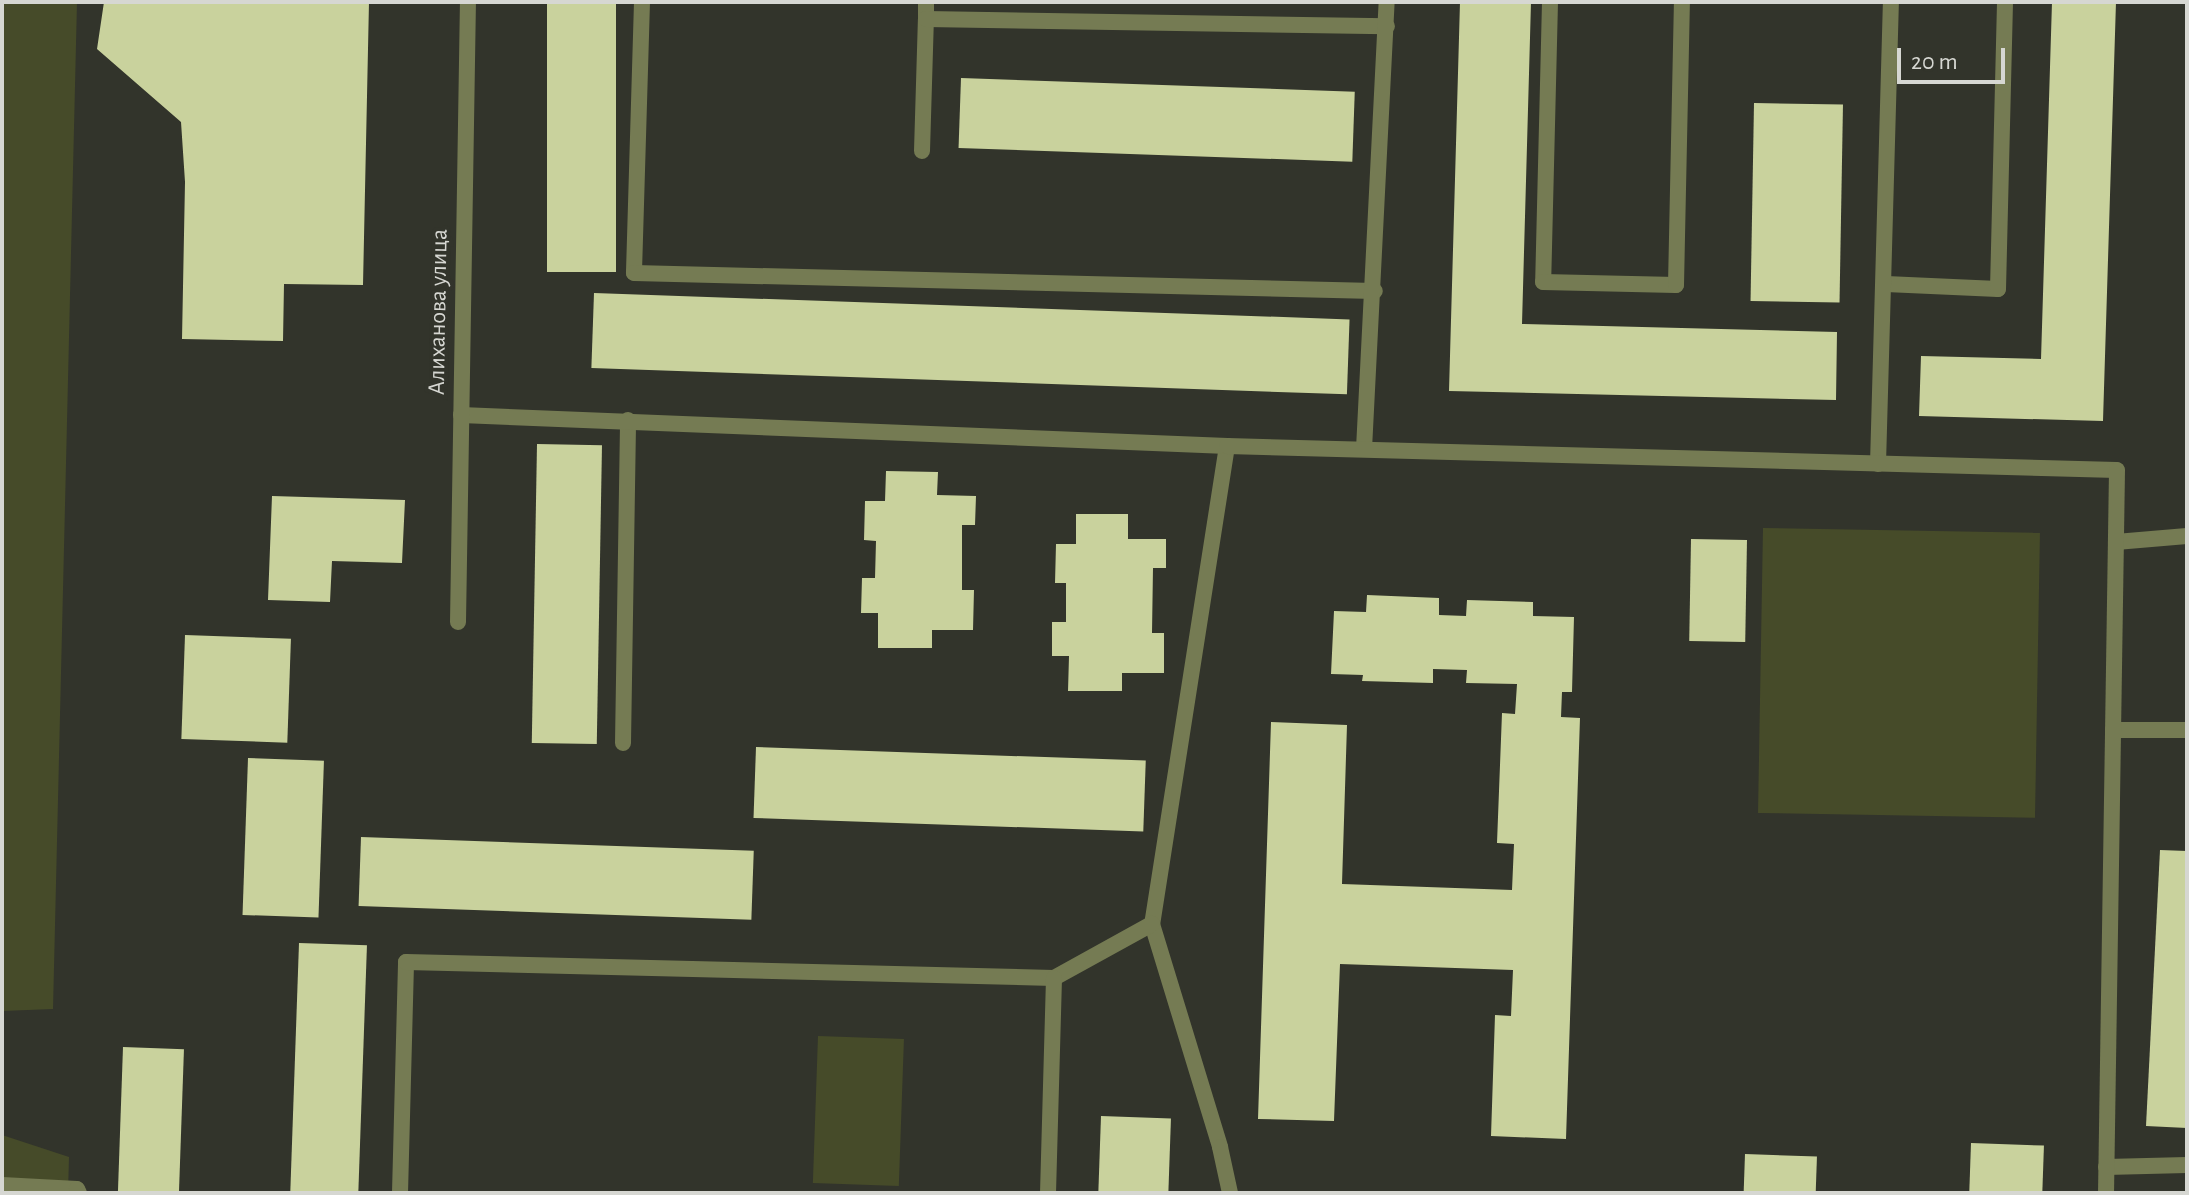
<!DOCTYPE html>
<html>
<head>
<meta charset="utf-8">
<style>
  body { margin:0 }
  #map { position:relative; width:2189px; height:1195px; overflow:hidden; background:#32342b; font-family:"Alegreya Sans",sans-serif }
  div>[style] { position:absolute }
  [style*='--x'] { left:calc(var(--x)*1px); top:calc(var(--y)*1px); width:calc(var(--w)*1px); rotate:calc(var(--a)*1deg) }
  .green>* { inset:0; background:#464b29; transform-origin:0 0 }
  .building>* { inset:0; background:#c9d29d; transform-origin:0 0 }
  .lane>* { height:16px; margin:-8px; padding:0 8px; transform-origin:8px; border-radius:8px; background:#757b53 }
  .street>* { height:16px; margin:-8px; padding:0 8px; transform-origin:8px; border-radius:8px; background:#757b53 }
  span { translate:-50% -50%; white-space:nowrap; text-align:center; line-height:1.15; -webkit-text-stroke:8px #32342b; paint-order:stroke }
  .street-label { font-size:24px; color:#d6d7d2 }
  .frame { position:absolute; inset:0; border:4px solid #d6d7d2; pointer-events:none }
  .scale { position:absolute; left:1897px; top:48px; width:108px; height:36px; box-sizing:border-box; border:4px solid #d6d7d2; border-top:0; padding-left:10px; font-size:24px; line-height:28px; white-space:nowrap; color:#d6d7d2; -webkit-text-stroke:6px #32342b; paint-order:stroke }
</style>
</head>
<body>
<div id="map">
  <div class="green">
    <div style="clip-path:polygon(2px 2px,77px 2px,53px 1009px,2px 1011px)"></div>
    <div style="left:1763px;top:528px;width:277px;height:285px;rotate:1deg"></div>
    <div style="left:818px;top:1036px;width:86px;height:147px;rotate:2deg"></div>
    <div style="clip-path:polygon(2px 1135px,69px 1157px,68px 1193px,2px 1193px)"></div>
  </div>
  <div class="building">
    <div style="clip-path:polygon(104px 2px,369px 2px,363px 285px,284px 284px,283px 341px,182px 339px,185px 182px,181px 122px,97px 49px)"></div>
    <div style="left:547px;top:2px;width:69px;height:270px"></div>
    <div style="clip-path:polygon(1460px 2px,1531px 2px,1522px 324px,1837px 332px,1836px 400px,1449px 391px)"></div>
    <div style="clip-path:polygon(2052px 2px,2116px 2px,2103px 421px,1919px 416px,1921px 356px,2041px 359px)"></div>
    <div style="left:961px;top:78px;width:394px;height:70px;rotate:2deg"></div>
    <div style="left:1754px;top:103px;width:89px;height:198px;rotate:1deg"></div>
    <div style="left:594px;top:293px;width:756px;height:75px;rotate:2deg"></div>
    <div style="left:537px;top:444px;width:65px;height:299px;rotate:1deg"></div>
    <div style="clip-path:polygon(886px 471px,938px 472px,937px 495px,976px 496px,975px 525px,962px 525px,962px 590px,974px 590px,973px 630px,932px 630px,932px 648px,878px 648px,878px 613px,861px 613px,862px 578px,875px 578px,876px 541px,864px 540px,865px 501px,885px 501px)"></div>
    <div style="clip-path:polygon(272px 496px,405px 500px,402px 563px,332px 561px,330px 602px,268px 600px)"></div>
    <div style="clip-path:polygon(1076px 514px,1128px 514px,1128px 539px,1166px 539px,1166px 568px,1153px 568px,1152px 633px,1164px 633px,1164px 673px,1122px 673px,1122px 691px,1068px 691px,1069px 656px,1052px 656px,1052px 622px,1066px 622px,1066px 583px,1055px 583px,1056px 544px,1076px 544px)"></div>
    <div style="left:1691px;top:539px;width:56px;height:102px;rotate:1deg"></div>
    <div style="clip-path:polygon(1367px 595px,1439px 598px,1439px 615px,1466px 616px,1467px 600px,1533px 602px,1533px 616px,1574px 617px,1572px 692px,1562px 692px,1561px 717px,1580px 718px,1566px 1139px,1491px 1136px,1495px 1015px,1511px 1016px,1513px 970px,1340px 964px,1334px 1121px,1258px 1119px,1271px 722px,1347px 725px,1342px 884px,1512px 890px,1514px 844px,1497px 843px,1502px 713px,1515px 714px,1517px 684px,1466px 683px,1467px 670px,1433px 669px,1433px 683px,1362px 681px,1363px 675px,1331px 674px,1334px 611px,1366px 612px)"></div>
    <div style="left:185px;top:635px;width:106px;height:104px;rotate:2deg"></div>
    <div style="left:756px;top:747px;width:390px;height:71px;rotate:2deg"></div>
    <div style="left:248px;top:758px;width:76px;height:157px;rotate:2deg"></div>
    <div style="left:361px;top:837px;width:393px;height:69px;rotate:2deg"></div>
    <div style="clip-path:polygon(2160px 850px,2187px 851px,2187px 1128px,2146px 1126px)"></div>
    <div style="left:299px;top:943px;width:68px;height:250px;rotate:2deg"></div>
    <div style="left:123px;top:1047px;width:61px;height:146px;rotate:2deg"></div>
    <div style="left:1101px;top:1116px;width:70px;height:77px;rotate:2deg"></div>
    <div style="left:1971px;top:1143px;width:73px;height:50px;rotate:2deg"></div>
    <div style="left:1745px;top:1154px;width:72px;height:39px;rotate:2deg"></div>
  </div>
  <div class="lane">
    <div style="--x:642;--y:2;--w:271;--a:91.7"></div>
    <div style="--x:634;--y:273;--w:741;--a:1.39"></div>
    <div style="--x:1550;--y:2;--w:280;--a:91.4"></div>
    <div style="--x:1543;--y:282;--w:133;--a:1.3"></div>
    <div style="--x:1676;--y:285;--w:283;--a:-88.8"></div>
    <div style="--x:926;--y:19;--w:17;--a:-90"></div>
    <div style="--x:922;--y:151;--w:132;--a:-88.3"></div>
    <div style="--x:926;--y:19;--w:461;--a:0.9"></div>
    <div style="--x:1886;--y:284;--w:112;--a:2.6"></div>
    <div style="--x:1998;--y:289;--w:287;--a:-88.6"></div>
    <div style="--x:1227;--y:446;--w:484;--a:98.9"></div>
    <div style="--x:1152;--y:924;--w:233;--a:73"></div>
    <div style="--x:1220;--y:1147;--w:47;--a:77.7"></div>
    <div style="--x:1364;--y:449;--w:448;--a:-87.1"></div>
    <div style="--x:1878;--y:464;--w:462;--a:-88.4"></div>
    <div style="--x:2116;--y:542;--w:71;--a:-4.8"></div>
    <div style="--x:2113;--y:730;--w:74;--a:0"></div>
    <div style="--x:623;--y:743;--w:323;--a:-89.1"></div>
    <div style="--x:2106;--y:1167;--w:81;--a:-1.4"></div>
    <div style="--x:2;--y:1185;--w:75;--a:3.1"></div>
    <div style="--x:77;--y:1189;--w:4;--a:63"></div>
    <div style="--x:400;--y:1193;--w:231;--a:-88.5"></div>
    <div style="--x:406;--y:962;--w:648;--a:1.41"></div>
    <div style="--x:1054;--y:978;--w:112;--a:-28.9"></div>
    <div style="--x:1048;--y:1193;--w:215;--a:-88.4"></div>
  </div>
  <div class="street">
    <div style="--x:461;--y:415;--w:767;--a:2.32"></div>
    <div style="--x:1227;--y:446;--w:890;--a:1.54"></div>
    <div style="--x:2117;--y:470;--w:723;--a:90.87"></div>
    <div style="--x:458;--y:622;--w:620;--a:-89.08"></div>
  </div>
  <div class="street-label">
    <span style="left:439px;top:312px;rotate:-89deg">Алиханова улица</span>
  </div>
  <div class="frame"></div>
  <div class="scale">20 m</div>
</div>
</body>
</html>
